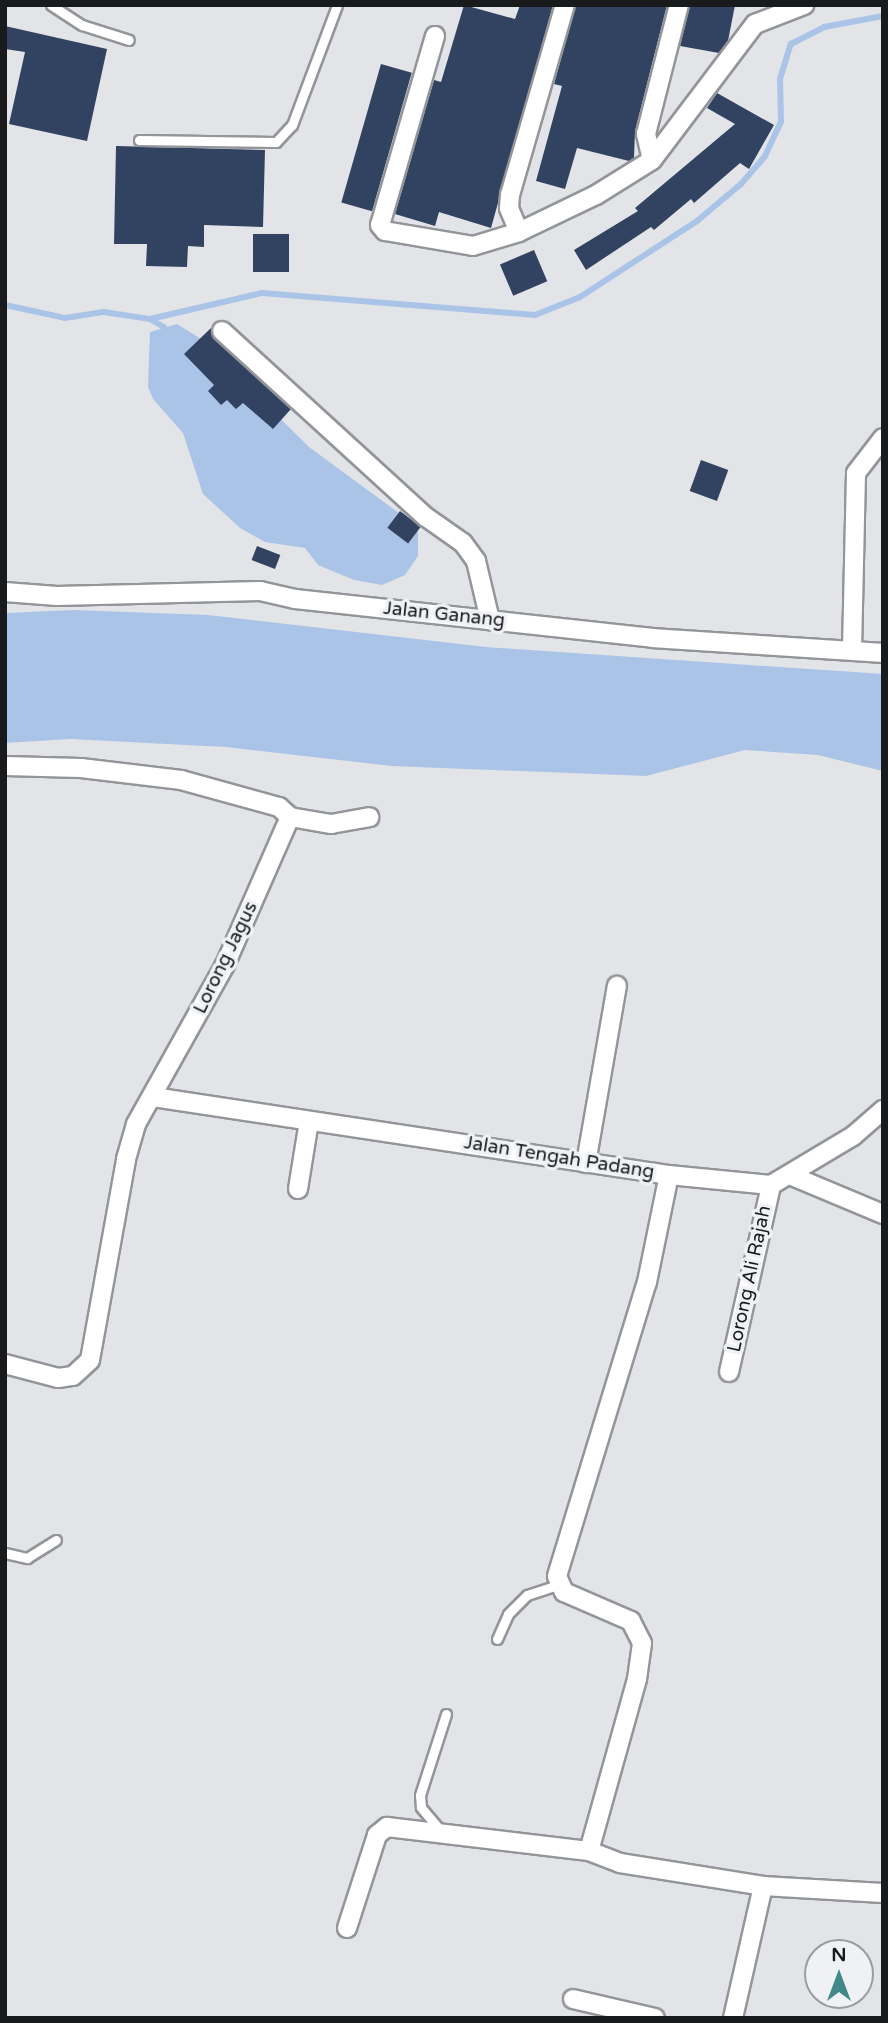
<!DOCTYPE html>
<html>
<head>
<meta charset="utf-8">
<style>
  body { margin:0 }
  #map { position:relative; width:888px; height:2023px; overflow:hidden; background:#e2e4e8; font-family:"Varela Round",sans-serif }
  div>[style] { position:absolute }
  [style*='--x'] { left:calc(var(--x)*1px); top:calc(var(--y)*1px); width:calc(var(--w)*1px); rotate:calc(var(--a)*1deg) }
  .water>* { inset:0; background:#aac4e7 }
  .stream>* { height:6px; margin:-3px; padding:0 3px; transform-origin:3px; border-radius:3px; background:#aac4e7 }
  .building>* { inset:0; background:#324362; transform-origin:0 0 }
  .roads { filter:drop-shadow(2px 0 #939599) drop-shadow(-2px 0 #939599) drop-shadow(0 2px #939599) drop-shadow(0 -2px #939599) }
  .service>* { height:9px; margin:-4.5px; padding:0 4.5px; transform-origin:4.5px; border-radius:4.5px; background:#fff }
  .minor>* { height:18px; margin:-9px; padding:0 9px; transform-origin:9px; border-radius:9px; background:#fff }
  span { translate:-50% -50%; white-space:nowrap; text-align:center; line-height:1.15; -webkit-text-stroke:7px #eff1f5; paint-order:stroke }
  .street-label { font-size:19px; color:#191a1b }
  .frame { position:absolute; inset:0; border:7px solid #191a1b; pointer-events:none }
  .north { position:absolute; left:804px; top:1939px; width:70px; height:70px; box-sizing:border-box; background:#eff1f5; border:2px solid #999b9e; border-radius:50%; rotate:0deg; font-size:19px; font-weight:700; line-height:28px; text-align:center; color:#191a1b }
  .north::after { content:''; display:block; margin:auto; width:24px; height:32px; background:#408988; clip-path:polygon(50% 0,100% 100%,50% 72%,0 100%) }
</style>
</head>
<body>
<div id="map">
  <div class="water">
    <div style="clip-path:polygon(177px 324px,198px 337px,309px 447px,418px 527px,418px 556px,405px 575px,382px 585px,354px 580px,318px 565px,305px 548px,265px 542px,240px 528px,203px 494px,183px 433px,153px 399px,148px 387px,150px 332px)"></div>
    <div style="clip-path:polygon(74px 610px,208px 615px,486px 647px,883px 674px,883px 771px,818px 755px,745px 750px,646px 776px,392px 766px,226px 747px,70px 739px,5px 743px,5px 613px)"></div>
  </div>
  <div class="stream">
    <div style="--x:5;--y:305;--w:61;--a:12.2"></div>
    <div style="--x:65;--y:318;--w:39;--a:-9"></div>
    <div style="--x:104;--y:312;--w:47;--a:8.7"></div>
    <div style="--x:150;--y:319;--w:16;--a:30"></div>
    <div style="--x:150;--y:319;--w:115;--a:-13.1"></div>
    <div style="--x:262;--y:293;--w:274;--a:4.6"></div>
    <div style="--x:535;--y:315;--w:48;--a:-21.8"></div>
    <div style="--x:580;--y:297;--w:140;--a:-33"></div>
    <div style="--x:697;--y:221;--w:57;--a:-40.1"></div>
    <div style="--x:741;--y:184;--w:37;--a:-49"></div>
    <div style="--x:765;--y:156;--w:38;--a:-65"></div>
    <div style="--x:781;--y:122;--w:43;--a:-91.3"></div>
    <div style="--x:780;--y:79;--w:37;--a:-73"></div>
    <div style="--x:791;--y:44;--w:37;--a:-27"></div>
    <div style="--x:824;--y:27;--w:60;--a:-10.6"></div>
  </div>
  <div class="building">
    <div style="clip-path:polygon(464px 5px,515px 19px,520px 5px,553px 5px,491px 228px,439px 212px,435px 226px,395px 214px,434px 80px,441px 82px)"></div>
    <div style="clip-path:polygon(576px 5px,667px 5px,635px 131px,634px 158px,629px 161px,577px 148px,565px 189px,536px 181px,562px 86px,554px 84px)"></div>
    <div style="clip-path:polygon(690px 5px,735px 5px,728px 41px,719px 53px,680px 46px)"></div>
    <div style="clip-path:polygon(5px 26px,107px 49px,87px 141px,9px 124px,25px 52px,5px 49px)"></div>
    <div style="left:381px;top:64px;width:32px;height:144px;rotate:16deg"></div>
    <div style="clip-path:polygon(717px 93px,774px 125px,749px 169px,740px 163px,694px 203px,691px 199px,654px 230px,651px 227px,586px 270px,574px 250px,638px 211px,635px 208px,735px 124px,707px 108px)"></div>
    <div style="clip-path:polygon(116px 146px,265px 150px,263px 227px,204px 225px,204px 247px,188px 246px,187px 267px,146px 266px,147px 244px,114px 244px)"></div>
    <div style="left:289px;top:234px;width:38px;height:36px;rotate:90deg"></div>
    <div style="left:534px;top:250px;width:34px;height:37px;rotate:67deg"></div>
    <div style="clip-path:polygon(211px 328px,214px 339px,291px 409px,273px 429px,243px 403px,236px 409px,227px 400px,221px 405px,208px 391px,214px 385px,184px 354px)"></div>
    <div style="left:701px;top:460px;width:29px;height:33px;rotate:20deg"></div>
    <div style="left:400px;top:511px;width:26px;height:21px;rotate:37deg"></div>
    <div style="left:257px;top:546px;width:25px;height:15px;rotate:21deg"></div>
  </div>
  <div class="roads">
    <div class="service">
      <div style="--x:51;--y:5;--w:37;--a:33"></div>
      <div style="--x:82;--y:25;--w:49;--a:17.7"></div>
      <div style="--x:139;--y:140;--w:137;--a:0.8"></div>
      <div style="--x:276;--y:142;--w:23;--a:-47"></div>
      <div style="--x:292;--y:125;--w:128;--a:-69.4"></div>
      <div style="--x:5;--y:1553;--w:23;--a:13"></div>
      <div style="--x:27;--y:1558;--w:34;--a:-32"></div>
      <div style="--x:497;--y:1639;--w:27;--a:-66"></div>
      <div style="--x:508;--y:1614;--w:27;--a:-45"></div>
      <div style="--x:527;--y:1595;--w:33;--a:-18"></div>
      <div style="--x:440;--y:1830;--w:30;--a:-130"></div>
      <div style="--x:421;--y:1807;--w:12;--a:-95"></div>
      <div style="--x:420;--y:1795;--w:85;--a:-72.2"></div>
    </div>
    <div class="minor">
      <div style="--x:435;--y:36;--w:197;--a:106.2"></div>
      <div style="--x:380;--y:225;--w:8;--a:50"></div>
      <div style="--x:385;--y:231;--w:89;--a:9.7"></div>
      <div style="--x:473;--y:246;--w:48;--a:-16.9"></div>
      <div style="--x:519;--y:232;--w:85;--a:-25.7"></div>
      <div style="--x:596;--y:195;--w:66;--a:-32"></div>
      <div style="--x:652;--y:160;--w:171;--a:-52.9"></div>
      <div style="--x:755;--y:24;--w:53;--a:-21.2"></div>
      <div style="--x:652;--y:160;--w:27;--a:-103"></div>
      <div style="--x:646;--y:134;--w:133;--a:-75.7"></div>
      <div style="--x:519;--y:232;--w:26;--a:-113"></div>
      <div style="--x:509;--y:208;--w:13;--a:-86"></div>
      <div style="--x:510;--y:195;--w:198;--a:-73.9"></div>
      <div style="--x:222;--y:331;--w:276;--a:42.4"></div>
      <div style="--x:426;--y:517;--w:45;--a:35.1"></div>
      <div style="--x:463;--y:543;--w:22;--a:54"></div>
      <div style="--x:476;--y:561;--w:61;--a:76.7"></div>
      <div style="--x:5;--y:592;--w:52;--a:4.4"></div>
      <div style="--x:57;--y:596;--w:203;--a:-1.4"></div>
      <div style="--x:260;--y:591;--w:36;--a:13"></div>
      <div style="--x:295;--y:599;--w:360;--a:6.2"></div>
      <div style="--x:653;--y:638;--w:230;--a:3.7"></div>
      <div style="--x:852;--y:650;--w:177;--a:-88.7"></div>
      <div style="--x:856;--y:473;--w:44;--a:-52.4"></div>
      <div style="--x:5;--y:766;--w:76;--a:1.5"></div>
      <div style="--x:81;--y:768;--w:101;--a:6.8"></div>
      <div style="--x:181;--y:780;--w:102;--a:15.4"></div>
      <div style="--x:279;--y:807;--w:15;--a:42"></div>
      <div style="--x:290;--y:817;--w:42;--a:9.7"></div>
      <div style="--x:331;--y:824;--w:39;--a:-10"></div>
      <div style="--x:153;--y:1097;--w:522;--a:8.6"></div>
      <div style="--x:669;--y:1175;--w:102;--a:5.6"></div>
      <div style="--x:771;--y:1185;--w:96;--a:-30.9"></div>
      <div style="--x:853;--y:1136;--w:40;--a:-41"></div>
      <div style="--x:586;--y:1163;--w:180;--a:-80.1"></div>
      <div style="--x:792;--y:1176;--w:99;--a:22.7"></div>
      <div style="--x:298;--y:1189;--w:69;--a:-80.8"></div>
      <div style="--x:5;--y:1364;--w:55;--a:14.8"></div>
      <div style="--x:58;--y:1378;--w:15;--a:-8"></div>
      <div style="--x:73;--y:1376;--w:23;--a:-43"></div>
      <div style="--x:90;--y:1360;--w:204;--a:-79.8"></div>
      <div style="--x:126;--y:1159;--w:36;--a:-74"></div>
      <div style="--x:136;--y:1124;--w:182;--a:-60.8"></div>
      <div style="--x:225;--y:965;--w:162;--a:-66.3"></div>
      <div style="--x:729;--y:1372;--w:192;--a:-77.3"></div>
      <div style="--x:589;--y:1851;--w:179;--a:-74.4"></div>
      <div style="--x:637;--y:1679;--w:36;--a:-82"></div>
      <div style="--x:642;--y:1643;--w:25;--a:-117"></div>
      <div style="--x:631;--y:1621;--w:73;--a:-156.6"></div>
      <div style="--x:564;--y:1592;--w:17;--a:-114"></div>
      <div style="--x:557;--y:1576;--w:307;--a:-73"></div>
      <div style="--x:647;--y:1282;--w:109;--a:-78.4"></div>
      <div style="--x:347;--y:1928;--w:98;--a:-72.1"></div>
      <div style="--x:377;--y:1835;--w:13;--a:-39"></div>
      <div style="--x:387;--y:1827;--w:203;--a:6.8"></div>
      <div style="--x:589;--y:1851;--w:33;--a:21"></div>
      <div style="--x:620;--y:1863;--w:145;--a:9.1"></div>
      <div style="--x:763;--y:1886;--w:120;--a:3.3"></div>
      <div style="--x:573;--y:1999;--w:84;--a:13"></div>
      <div style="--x:733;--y:2018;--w:135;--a:-77.2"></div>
    </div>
  </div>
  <div class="street-label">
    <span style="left:444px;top:615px;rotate:6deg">Jalan Ganang</span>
    <span style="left:226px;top:958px;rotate:-64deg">Lorong Jagus</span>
    <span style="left:559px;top:1158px;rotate:9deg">Jalan Tengah Padang</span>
    <span style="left:750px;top:1279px;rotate:-78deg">Lorong Ali Rajah</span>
  </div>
  <div class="frame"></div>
  <div class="north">N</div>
</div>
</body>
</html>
